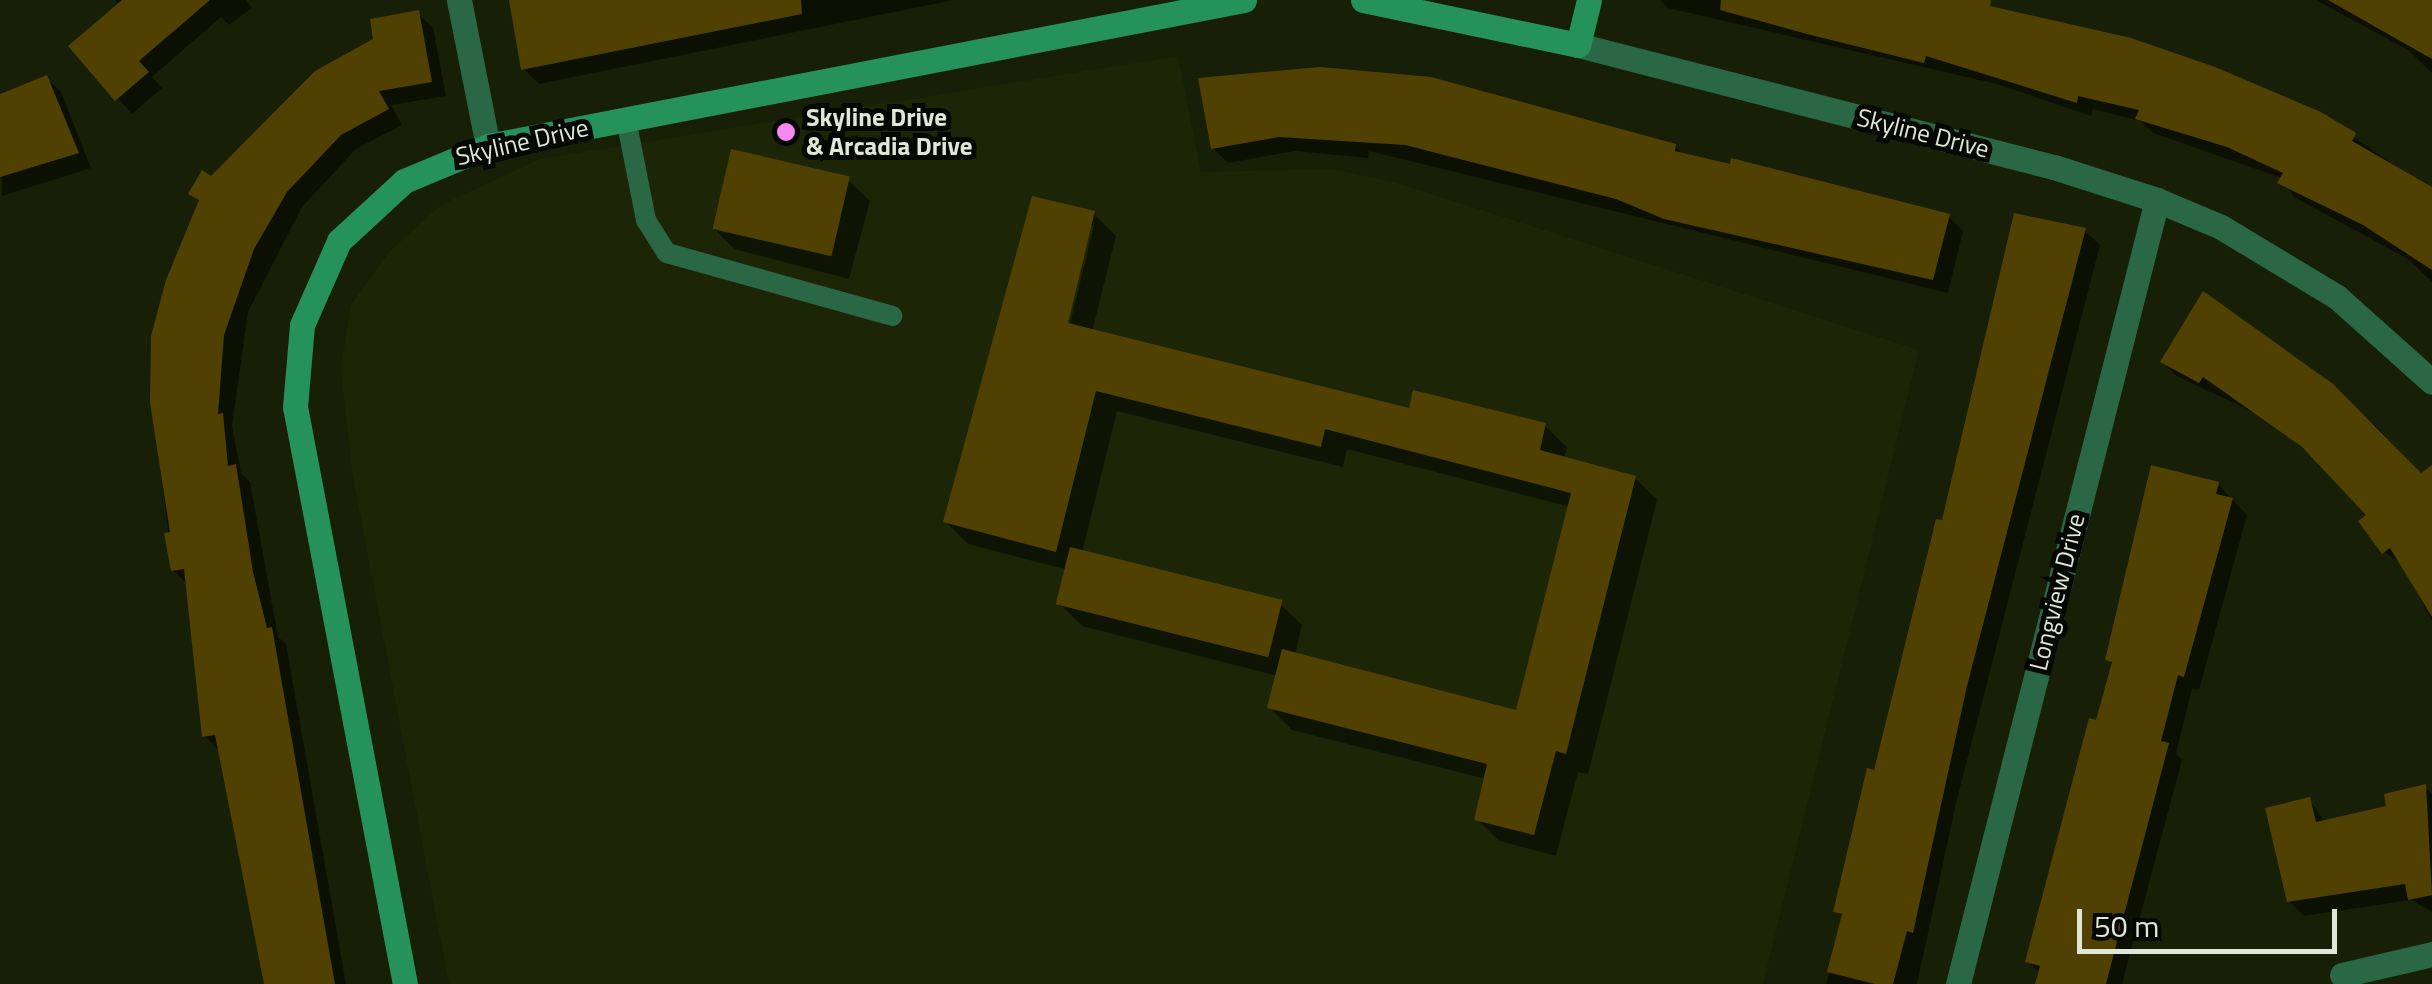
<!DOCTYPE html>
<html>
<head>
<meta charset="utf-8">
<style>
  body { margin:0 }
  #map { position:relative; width:2432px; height:984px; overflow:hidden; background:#171f07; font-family:"Titillium Web",sans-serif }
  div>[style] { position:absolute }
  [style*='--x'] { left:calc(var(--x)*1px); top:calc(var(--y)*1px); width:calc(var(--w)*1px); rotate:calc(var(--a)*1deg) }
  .built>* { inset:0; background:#1c2606 }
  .shadow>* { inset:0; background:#0007 }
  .building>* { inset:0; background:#504103; transform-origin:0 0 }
  .lane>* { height:20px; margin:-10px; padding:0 10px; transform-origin:10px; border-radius:10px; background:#2a6745 }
  .street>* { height:25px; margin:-12.5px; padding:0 12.5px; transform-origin:12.5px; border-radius:12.5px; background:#2a6745 }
  .secondary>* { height:25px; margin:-12.5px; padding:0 12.5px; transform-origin:12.5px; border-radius:12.5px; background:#25925c }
  .dots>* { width:28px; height:28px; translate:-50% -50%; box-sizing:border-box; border:5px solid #050802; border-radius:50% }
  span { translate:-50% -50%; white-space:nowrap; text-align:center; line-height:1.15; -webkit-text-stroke:10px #050802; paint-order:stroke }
  .poi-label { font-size:25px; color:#e0e7d7; font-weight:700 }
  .left { translate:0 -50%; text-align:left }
  .street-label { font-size:25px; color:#e0e7d7 }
  .scale { position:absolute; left:2077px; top:909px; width:260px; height:45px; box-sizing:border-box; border:5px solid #e0e7d7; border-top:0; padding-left:12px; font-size:30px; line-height:35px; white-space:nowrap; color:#e0e7d7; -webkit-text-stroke:8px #050802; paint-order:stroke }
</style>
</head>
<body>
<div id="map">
  <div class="built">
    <div style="clip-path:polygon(1178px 56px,1201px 172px,1332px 169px,1397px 183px,1919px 350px,1763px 984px,449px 984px,352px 471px,341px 369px,351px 305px,389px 252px,441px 205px,540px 159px)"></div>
  </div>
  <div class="shadow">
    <div style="clip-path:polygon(115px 0,246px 0,252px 8px,229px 25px,221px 17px,152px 77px,162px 88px,132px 114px,71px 47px,119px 5px)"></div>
    <div style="clip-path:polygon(511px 0,954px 0,539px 84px,524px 69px)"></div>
    <div style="clip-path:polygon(1660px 0,1959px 0,2320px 114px,2432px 191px,2432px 282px,2408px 259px,2294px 197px,2282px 178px,2153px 133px,2140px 121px,2093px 109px,2091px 116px,1997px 84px,1668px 8px)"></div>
    <div style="clip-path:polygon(2316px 0,2432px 0,2432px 73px,2408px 50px)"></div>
    <div style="clip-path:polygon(418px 13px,433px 28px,446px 96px,391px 105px,402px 125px,356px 149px,302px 207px,248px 312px,232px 426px,241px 473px,250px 482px,278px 637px,286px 644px,346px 984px,266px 984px,219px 751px,205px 736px,188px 585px,173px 570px,152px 403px,201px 203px,191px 193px)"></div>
    <div style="clip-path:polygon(46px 78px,61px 92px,91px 168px,2px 196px,0 93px)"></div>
    <div style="clip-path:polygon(1201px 81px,1675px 146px,1684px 155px,1948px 216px,1963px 231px,1948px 293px,1369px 151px,1368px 158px,1295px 151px,1228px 163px,1213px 148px)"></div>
    <div style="clip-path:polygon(848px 180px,870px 201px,849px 279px,734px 249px,712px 227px)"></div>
    <div style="clip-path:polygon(evenodd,1094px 214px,1116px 236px,1092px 332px,1411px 411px,1545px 426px,1567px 447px,1564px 459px,1635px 478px,1657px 500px,1588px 774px,1578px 772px,1556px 856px,1499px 841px,1477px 819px,1486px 779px,1292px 730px,1270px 708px,1278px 676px,1082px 626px,1060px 604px,1068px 570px,968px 544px,946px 522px,1094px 214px,1089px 225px,1094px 225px,1067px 336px,1062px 334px,1089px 225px,1094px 214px,1117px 411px,1343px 467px,1347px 449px,1570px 507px,1518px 713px,1295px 655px,1302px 625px,1280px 604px,1082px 553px,1117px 411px)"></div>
    <div style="clip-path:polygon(2085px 231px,2100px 245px,1956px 803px,1917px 984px,1826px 984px,1844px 919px,1836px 911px,1858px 810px,1891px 722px,1944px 523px)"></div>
    <div style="clip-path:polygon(2163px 362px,2332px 386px,2380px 430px,2432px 488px,2432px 621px,2402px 564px,2384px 552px,2370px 516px,2316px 459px,2263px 417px,2177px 376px)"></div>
    <div style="clip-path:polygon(2218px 484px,2247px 515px,2199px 690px,2192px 689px,2176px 754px,2182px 760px,2122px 984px,2038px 984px,2041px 974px,2028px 962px,2098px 723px,2113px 665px,2108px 659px)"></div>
    <div style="clip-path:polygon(2425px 787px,2432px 794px,2432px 912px,2411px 900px,2304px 916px,2289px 901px,2309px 800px,2326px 823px,2389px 808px)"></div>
  </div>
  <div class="building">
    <div style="clip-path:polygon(122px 0,210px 0,139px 61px,149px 72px,115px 101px,68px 46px)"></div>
    <div style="clip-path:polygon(509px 0,801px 0,802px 14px,521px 70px)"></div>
    <div style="clip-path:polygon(1721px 0,1991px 0,1990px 6px,2131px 38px,2215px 67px,2321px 112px,2356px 133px,2352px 141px,2432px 187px,2432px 270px,2363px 225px,2277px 183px,2283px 173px,2227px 147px,2135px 119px,2139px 110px,2078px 96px,2077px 103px,1926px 56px,1924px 63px,1807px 34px,1720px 10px)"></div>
    <div style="clip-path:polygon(2328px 0,2432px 0,2432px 59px)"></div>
    <div style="clip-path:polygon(419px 10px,432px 82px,379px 91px,389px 109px,341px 135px,287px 192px,254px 249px,224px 335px,218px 414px,223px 413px,228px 466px,236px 464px,253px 572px,267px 628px,272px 627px,335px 984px,264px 984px,215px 735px,202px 737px,184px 569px,171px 571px,164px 533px,170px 532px,150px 403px,151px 336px,166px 280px,199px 200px,188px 194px,202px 170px,211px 176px,315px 71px,373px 39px,370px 19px)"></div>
    <div style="clip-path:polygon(1320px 67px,1431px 77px,1676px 144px,1675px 151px,1730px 164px,1731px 158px,1950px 214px,1933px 280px,1664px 219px,1616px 199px,1405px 145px,1279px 137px,1211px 149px,1198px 78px)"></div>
    <div style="clip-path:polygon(47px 75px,79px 153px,0 177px,0 94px)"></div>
    <div style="left:731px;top:149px;width:122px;height:82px;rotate:13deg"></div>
    <div style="clip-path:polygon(1032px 196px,1095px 211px,1068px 323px,1409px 408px,1413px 390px,1546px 423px,1540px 450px,1636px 476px,1566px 754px,1556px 751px,1534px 835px,1474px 820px,1487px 764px,1267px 708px,1282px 649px,1516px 710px,1571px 493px,1325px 429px,1321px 447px,1096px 391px,1056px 552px,943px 522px)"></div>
    <div style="clip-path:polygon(2014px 213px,2086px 228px,1967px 686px,1913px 933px,1907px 931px,1893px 984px,1875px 984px,1827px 972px,1842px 914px,1833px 912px,1867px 768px,1874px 770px,1936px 519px,1942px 520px)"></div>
    <div style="clip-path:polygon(2203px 291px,2333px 384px,2421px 473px,2432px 465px,2432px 617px,2390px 548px,2382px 554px,2358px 521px,2366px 515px,2302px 447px,2203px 377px,2199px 383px,2160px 362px)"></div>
    <div style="clip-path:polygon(2151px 465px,2219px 482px,2216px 494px,2233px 498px,2184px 677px,2178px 675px,2161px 741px,2169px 743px,2106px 984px,2035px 984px,2040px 966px,2025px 962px,2089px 718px,2096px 720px,2112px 662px,2105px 660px)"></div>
    <div style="left:1070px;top:547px;width:219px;height:59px;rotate:14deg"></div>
    <div style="clip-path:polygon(2426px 784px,2432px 895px,2408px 900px,2405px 884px,2287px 902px,2265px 808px,2310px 797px,2316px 822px,2386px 806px,2384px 794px)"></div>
  </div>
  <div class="lane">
    <div style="--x:626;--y:119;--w:103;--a:78.8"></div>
    <div style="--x:646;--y:220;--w:39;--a:58"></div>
    <div style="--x:667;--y:253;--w:234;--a:15.6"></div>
  </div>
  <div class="street">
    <div style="--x:459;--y:0;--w:149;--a:78.8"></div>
    <div style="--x:1578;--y:45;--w:491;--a:14.4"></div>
    <div style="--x:2054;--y:167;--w:108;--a:17.8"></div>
    <div style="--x:2157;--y:200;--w:69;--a:22.9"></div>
    <div style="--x:2221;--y:227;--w:135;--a:31.1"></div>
    <div style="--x:2337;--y:297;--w:127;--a:41.8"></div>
    <div style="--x:2342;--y:975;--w:92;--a:-13.1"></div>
    <div style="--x:1958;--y:984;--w:809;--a:-75.76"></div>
  </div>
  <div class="secondary">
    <div style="--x:1363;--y:0;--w:220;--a:11.8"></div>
    <div style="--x:1578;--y:45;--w:46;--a:-76.3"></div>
    <div style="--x:405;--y:984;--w:587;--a:-100.79"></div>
    <div style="--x:295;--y:407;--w:82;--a:-85.1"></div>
    <div style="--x:302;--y:325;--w:92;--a:-66.2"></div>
    <div style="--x:339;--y:241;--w:88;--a:-42.7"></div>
    <div style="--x:404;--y:181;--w:91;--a:-22.6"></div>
    <div style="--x:488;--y:146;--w:770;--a:-10.93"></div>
  </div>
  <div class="dots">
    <div style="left:786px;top:132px;background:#f589ef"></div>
  </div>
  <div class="poi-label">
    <span class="left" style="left:806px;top:132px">Skyline Drive<br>&amp; Arcadia Drive</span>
  </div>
  <div class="street-label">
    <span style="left:1923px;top:133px;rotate:14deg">Skyline Drive</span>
    <span style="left:522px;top:142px;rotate:-13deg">Skyline Drive</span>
    <span style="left:2057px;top:592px;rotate:-76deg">Longview Drive</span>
  </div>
  <div class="scale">50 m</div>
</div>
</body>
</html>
